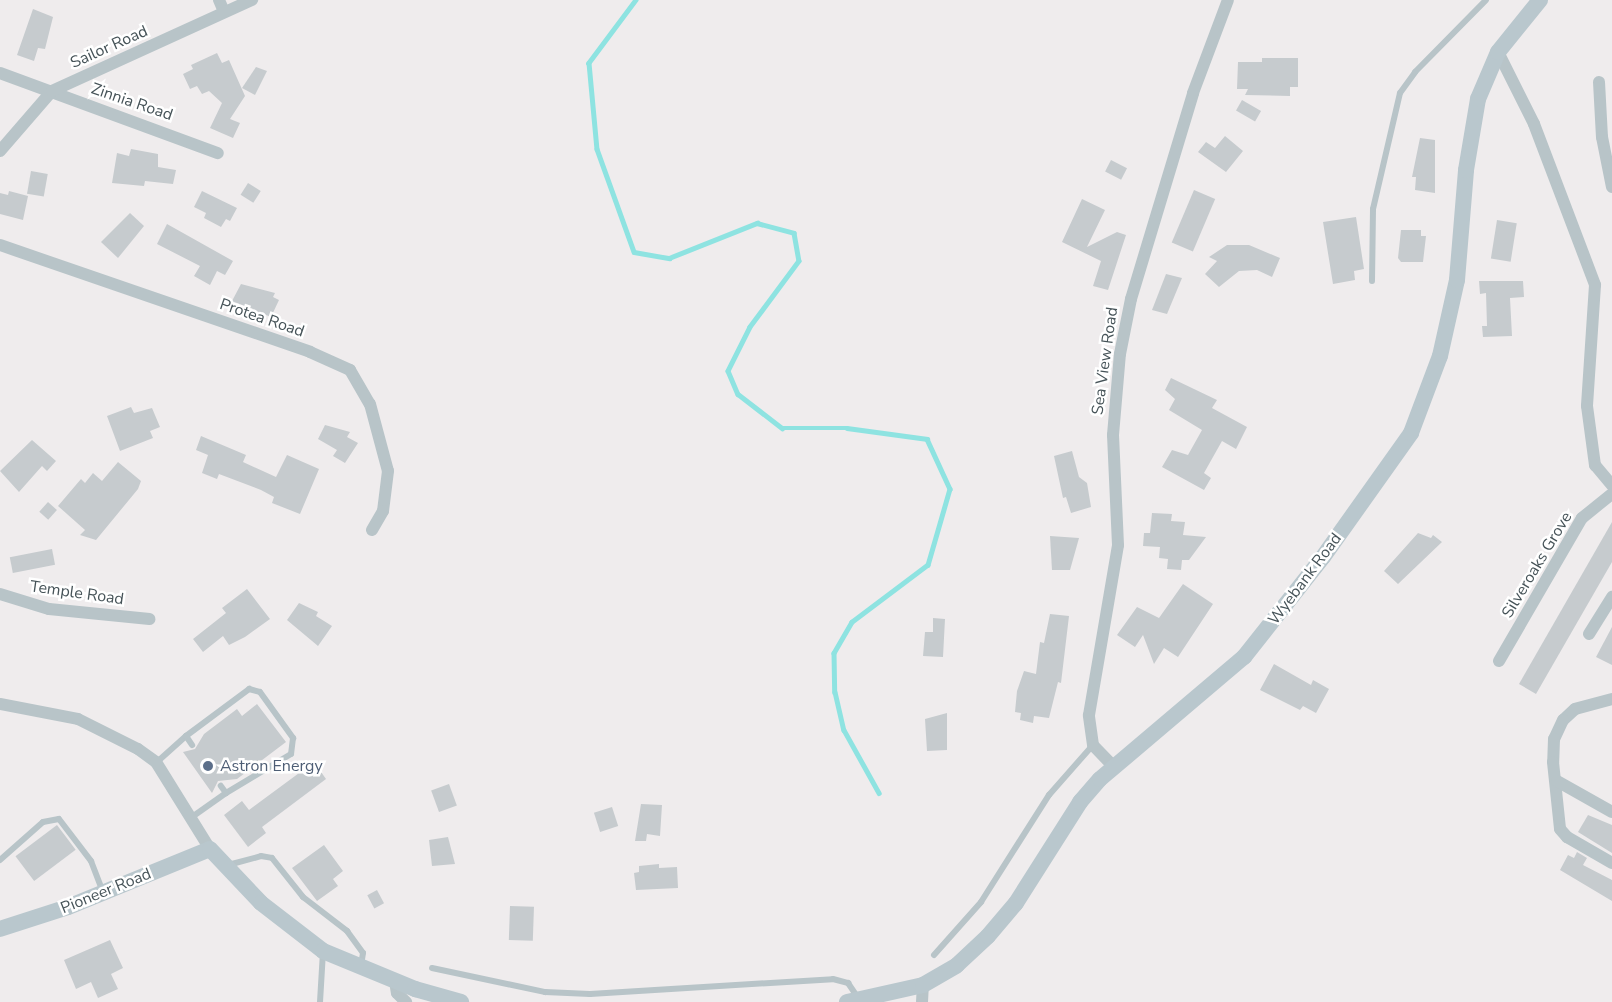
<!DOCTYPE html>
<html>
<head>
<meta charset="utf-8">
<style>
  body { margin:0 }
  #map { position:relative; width:1612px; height:1002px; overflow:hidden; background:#efeced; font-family:"Nunito Sans",sans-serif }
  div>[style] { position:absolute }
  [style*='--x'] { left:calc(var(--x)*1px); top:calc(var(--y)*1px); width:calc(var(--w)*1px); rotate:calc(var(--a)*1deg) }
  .stream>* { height:4.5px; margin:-2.25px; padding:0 2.25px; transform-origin:2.25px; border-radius:2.25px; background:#8ee3e1 }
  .building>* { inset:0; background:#c6cbce; transform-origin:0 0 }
  .service>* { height:6px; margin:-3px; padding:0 3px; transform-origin:3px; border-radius:3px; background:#b8c4c8 }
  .minor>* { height:12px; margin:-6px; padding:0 6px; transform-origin:6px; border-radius:6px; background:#b8c4c8 }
  .secondary>* { height:16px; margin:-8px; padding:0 8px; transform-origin:8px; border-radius:8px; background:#b9c7cd }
  .dots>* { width:16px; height:16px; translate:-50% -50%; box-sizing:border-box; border:3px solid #fff; border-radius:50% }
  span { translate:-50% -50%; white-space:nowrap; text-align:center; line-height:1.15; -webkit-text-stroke:5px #fff; paint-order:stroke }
  .street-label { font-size:16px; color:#465358 }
  .service-label { font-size:16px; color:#4e5e75 }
  .left { translate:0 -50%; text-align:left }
</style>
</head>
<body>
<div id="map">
  <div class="stream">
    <div style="--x:636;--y:0;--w:79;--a:126.7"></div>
    <div style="--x:589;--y:63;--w:86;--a:84.7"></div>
    <div style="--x:597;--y:149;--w:109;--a:70.2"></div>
    <div style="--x:634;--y:252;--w:36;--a:10"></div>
    <div style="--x:669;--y:258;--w:95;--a:-21.7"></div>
    <div style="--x:757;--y:223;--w:38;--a:15"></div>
    <div style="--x:794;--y:233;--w:28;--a:80"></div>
    <div style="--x:799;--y:261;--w:82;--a:126.6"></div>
    <div style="--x:750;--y:327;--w:49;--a:116.6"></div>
    <div style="--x:728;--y:371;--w:25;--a:67"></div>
    <div style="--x:738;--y:394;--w:56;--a:37.7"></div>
    <div style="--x:782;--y:428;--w:65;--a:0"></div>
    <div style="--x:847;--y:428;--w:81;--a:7.8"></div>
    <div style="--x:927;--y:439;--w:55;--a:65.3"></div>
    <div style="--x:950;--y:489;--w:79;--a:106.1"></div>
    <div style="--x:928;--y:565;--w:95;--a:143.1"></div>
    <div style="--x:852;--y:622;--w:36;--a:120"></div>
    <div style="--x:834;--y:653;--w:39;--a:89"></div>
    <div style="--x:835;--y:692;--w:39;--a:77"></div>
    <div style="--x:844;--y:730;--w:72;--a:60.9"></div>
  </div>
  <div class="building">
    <div style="clip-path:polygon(33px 9px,53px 17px,45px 49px,38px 48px,34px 61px,17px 55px)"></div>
    <div style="clip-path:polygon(217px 53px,222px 63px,229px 60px,245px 96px,230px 119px,240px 123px,233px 138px,210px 128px,222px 103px,209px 91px,202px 94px,197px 86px,190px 89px,183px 74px,193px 69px,191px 65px)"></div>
    <div style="clip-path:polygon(1262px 58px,1298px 58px,1298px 87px,1290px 87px,1290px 96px,1245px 95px,1248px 89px,1237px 89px,1238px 62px,1262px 62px)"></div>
    <div style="clip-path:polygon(256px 67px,267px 71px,255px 95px,242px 88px)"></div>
    <div style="left:1242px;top:100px;width:22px;height:12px;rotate:30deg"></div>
    <div style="clip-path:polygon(1225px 136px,1243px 151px,1226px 172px,1198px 152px,1206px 142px,1215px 148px)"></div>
    <div style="clip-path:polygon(1420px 138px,1435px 140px,1435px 193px,1415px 190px,1416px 177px,1412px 177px)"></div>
    <div style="clip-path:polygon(131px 149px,158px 154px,158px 167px,176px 170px,173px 184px,145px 181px,144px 186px,112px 183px,117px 153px,129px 156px)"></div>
    <div style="left:1111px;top:160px;width:18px;height:13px;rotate:27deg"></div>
    <div style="left:31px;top:171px;width:17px;height:23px;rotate:10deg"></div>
    <div style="left:248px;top:183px;width:15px;height:14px;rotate:32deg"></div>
    <div style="left:1194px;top:190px;width:23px;height:57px;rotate:23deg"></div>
    <div style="clip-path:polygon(9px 191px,28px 196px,23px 220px,0 214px,0 193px,8px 195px)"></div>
    <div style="clip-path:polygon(202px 191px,237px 208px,230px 221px,226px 219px,221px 227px,204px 218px,206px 213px,194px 207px)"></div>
    <div style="clip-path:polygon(1082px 199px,1105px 210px,1087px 247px,1117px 232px,1126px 235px,1108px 290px,1093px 286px,1101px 261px,1062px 242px)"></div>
    <div style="clip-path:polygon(130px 213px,144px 226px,118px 258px,101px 242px)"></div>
    <div style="clip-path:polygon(1356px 217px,1364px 269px,1354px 271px,1355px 280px,1333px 284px,1323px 222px)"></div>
    <div style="left:1497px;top:220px;width:20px;height:39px;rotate:9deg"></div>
    <div style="clip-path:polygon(167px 224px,233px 261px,225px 275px,217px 271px,210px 285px,194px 276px,200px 266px,157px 244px)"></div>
    <div style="clip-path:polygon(1401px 230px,1421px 230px,1421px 236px,1426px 236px,1423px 262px,1401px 262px,1398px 258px)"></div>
    <div style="clip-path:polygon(1227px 245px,1249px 245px,1280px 258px,1272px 277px,1257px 270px,1239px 271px,1219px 287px,1205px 274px,1217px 261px,1209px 257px)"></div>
    <div style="clip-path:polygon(1166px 274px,1182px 278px,1167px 314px,1152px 310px)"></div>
    <div style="clip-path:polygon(1479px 281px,1523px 281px,1524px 297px,1510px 298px,1512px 336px,1483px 337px,1482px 326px,1487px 326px,1486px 293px,1480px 294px)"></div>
    <div style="clip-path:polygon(241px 284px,275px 293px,273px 297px,279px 300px,271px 317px,232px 301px)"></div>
    <div style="clip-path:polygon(1171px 378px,1217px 400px,1212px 408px,1247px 427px,1236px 449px,1222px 441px,1204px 473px,1211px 478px,1204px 490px,1162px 467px,1172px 450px,1188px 455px,1202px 430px,1169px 410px,1175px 399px,1165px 390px)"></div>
    <div style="clip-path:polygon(131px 407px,134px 413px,152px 408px,160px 427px,150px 431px,153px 438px,120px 451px,107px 416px)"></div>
    <div style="clip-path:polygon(325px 425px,350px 432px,347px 437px,358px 443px,345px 463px,333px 456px,337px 450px,318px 439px)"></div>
    <div style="clip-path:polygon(201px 436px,246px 455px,243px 462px,276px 477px,287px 455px,319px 469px,300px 514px,272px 503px,274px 497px,261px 490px,219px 474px,217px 479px,202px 473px,208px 455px,196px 450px)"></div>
    <div style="clip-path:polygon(32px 440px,56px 461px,47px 471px,42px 466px,19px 492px,0 471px)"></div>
    <div style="clip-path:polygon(1072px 451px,1079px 477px,1087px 483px,1091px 507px,1071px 513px,1066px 497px,1063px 498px,1054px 456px)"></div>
    <div style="clip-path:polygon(118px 462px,141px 481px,138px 489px,96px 540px,80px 535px,85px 530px,58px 506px,81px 479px,85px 483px,93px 473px,102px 481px)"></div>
    <div style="left:48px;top:502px;width:12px;height:13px;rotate:42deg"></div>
    <div style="clip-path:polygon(1152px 513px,1172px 514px,1171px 521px,1185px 522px,1183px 535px,1206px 537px,1189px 560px,1182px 560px,1181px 570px,1167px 569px,1168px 559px,1159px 558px,1160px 547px,1143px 546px,1144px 533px,1150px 533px)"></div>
    <div style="clip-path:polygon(1612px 522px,1612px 562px,1536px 694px,1519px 684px)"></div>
    <div style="clip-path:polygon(1418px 533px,1431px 538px,1433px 535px,1442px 542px,1398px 584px,1384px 571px)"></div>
    <div style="clip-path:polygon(1050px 536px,1079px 538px,1070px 570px,1052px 570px)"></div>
    <div style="left:52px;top:549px;width:16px;height:43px;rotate:79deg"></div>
    <div style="clip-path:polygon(1183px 584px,1213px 604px,1178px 657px,1164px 648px,1154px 664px,1143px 635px,1135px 647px,1117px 635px,1137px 607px,1159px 618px)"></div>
    <div style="clip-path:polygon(247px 589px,270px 619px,245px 637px,229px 645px,223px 636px,203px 652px,193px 639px,226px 613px,222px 608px)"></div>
    <div style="clip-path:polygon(299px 603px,318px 612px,316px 616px,332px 626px,318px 646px,287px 620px)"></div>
    <div style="clip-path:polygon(1050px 614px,1069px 616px,1061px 683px,1058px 682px,1049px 718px,1034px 716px,1033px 723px,1020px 720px,1021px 713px,1015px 712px,1017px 691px,1024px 671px,1036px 674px,1040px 642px,1044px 643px)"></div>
    <div style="clip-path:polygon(933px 618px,945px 619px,943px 657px,923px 656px,925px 632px,933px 632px)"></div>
    <div style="clip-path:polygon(1612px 627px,1612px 665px,1596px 657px)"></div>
    <div style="clip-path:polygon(1274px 664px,1311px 685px,1313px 680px,1329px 689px,1316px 713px,1303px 706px,1300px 710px,1260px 690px)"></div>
    <div style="clip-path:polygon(257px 704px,286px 742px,237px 779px,218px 781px,212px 793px,183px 752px,195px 749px,204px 734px,237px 709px,242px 716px)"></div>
    <div style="clip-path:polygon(947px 713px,947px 750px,927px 751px,925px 719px)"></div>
    <div style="clip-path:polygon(314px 762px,326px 779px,262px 827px,266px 833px,248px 847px,224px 815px,242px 801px,249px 810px)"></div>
    <div style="left:449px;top:784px;width:23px;height:19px;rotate:70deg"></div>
    <div style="clip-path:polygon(641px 804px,662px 805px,660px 836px,647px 834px,646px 841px,635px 841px)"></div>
    <div style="left:612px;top:807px;width:20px;height:19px;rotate:72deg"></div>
    <div style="clip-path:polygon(1588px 815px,1612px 825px,1612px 853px,1578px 832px)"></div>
    <div style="left:57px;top:825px;width:31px;height:52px;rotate:53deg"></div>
    <div style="clip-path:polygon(448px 837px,455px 864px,432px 866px,429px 840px)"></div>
    <div style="clip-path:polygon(324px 845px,343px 871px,333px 879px,338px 886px,317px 901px,292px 868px)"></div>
    <div style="clip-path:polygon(1577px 852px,1587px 858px,1583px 865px,1612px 880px,1612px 901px,1560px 870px,1568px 855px,1574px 858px)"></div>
    <div style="clip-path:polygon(659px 864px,659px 868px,677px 867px,678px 888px,636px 890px,634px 873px,639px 872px,639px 866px)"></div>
    <div style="left:377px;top:890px;width:15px;height:11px;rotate:62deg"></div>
    <div style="left:510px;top:906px;width:24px;height:34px;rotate:2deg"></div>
    <div style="clip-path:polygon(110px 940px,123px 968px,111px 974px,118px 989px,98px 998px,91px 982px,76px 989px,64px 960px)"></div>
  </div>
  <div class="service">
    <div style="--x:1372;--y:281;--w:72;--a:-89.2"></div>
    <div style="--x:1373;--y:209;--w:119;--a:-76.9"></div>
    <div style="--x:1400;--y:93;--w:26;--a:-54"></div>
    <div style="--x:1415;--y:72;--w:101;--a:-45.4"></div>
    <div style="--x:186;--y:736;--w:79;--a:-36.7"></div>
    <div style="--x:249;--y:689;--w:11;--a:15"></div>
    <div style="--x:260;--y:692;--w:57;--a:54.3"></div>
    <div style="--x:293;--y:738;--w:16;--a:97"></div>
    <div style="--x:291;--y:754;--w:76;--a:149"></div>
    <div style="--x:157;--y:762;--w:39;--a:-42"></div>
    <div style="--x:186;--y:736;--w:11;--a:56"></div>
    <div style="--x:192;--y:817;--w:42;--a:-35.2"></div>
    <div style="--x:226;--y:793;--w:9;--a:-126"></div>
    <div style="--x:0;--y:860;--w:57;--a:-41.5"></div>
    <div style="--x:43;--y:822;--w:16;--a:-11"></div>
    <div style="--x:59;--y:819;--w:53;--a:52.7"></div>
    <div style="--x:91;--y:861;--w:31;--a:69"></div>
    <div style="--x:228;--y:865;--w:34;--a:-15"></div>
    <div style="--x:261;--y:856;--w:11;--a:10"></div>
    <div style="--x:272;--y:858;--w:50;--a:51.5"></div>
    <div style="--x:303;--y:897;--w:56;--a:37.7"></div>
    <div style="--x:347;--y:931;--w:27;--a:54"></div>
    <div style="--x:363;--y:953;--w:13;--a:99"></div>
    <div style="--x:934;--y:955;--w:71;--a:-48.4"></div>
    <div style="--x:981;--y:902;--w:127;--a:-57.6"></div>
    <div style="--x:1049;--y:795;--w:67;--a:-48.7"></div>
    <div style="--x:432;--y:968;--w:116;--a:12"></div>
    <div style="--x:545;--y:992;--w:45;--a:2.5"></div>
    <div style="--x:590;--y:994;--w:243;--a:-3.5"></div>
    <div style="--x:833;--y:979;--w:16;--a:15"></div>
    <div style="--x:848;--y:983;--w:18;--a:56"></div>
    <div style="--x:320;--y:1002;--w:50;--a:-86.6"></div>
  </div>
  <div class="minor">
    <div style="--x:219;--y:0;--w:13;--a:67"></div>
    <div style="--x:1498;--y:52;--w:80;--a:63.4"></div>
    <div style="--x:1534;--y:124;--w:172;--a:69.2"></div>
    <div style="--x:1595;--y:285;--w:121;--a:93.8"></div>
    <div style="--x:1587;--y:406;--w:60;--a:82.3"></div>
    <div style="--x:1595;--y:465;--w:26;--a:50"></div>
    <div style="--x:0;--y:73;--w:232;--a:20.2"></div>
    <div style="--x:1599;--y:82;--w:55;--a:86.9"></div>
    <div style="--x:1602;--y:137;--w:51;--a:78.7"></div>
    <div style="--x:0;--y:151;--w:79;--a:-49.1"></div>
    <div style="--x:52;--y:91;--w:220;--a:-24.5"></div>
    <div style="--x:0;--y:245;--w:328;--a:19"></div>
    <div style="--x:310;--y:352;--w:44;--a:24.2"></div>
    <div style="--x:350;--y:370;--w:39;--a:60"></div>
    <div style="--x:370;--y:404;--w:69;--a:75"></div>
    <div style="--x:388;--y:471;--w:40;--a:97.1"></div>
    <div style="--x:383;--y:511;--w:22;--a:120"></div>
    <div style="--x:0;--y:594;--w:51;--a:17"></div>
    <div style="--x:49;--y:609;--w:101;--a:5.7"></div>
    <div style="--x:1589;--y:634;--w:44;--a:-58.1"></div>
    <div style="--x:1499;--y:661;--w:165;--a:-59.9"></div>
    <div style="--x:1582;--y:518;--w:38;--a:-39"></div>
    <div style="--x:1612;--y:699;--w:38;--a:165"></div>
    <div style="--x:1575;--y:709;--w:16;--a:137"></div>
    <div style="--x:1563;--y:720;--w:21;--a:115"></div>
    <div style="--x:1554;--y:739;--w:23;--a:92"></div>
    <div style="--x:1553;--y:762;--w:67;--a:84"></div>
    <div style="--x:1560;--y:829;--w:11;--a:49"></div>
    <div style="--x:1567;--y:837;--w:52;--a:30"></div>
    <div style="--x:0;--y:704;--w:79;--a:10.9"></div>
    <div style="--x:78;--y:719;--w:67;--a:26.6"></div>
    <div style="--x:138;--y:749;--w:22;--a:36"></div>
    <div style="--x:156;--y:762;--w:102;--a:58.2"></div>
    <div style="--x:1114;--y:767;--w:30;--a:-134"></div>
    <div style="--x:1093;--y:745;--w:30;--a:-98"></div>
    <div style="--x:1089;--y:715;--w:172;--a:-80.3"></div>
    <div style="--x:1118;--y:545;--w:110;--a:-92.6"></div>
    <div style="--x:1113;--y:435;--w:81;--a:-85.1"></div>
    <div style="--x:1120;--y:354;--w:56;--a:-78.7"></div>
    <div style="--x:1131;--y:299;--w:215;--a:-73.2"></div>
    <div style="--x:1193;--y:93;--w:99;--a:-69.4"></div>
    <div style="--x:1557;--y:781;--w:63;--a:29.4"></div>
    <div style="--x:395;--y:981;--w:12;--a:81"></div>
    <div style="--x:397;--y:993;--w:13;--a:45"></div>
    <div style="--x:922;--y:1002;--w:17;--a:-87"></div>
  </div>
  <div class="secondary">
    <div style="--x:0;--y:929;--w:71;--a:-17.9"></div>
    <div style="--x:68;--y:907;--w:153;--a:-22.2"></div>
    <div style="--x:210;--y:849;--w:74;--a:46.6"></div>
    <div style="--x:261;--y:903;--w:78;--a:37.7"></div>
    <div style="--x:323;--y:951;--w:100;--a:22.4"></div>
    <div style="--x:415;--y:989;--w:48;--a:15.8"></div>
    <div style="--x:847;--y:1002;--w:78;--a:-12.6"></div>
    <div style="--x:923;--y:985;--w:39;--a:-30"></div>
    <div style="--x:957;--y:965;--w:42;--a:-43.1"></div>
    <div style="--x:988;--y:936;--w:43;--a:-49.7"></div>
    <div style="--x:1016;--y:903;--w:120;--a:-57.6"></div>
    <div style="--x:1080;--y:802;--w:30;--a:-49"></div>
    <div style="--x:1100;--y:779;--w:189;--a:-40.3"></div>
    <div style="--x:1244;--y:657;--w:127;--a:-51.7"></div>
    <div style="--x:1323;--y:557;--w:152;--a:-54.6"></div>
    <div style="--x:1411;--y:433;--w:82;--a:-69.4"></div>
    <div style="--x:1440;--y:356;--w:78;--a:-77.4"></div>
    <div style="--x:1457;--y:280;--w:110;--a:-85.3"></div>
    <div style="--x:1466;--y:170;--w:72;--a:-80.4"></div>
    <div style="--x:1478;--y:99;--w:51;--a:-66.9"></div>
    <div style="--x:1498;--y:52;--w:67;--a:-51.1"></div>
  </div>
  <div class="dots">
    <div style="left:208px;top:766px;background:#5c6f8a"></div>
  </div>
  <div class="street-label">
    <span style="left:109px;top:47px;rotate:-24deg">Sailor Road</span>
    <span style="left:132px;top:102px;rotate:19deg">Zinnia Road</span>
    <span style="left:262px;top:318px;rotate:19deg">Protea Road</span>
    <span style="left:1105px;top:361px;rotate:-82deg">Sea View Road</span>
    <span style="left:1537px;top:565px;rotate:-59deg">Silveroaks Grove</span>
    <span style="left:1305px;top:579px;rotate:-53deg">Wyebank Road</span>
    <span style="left:77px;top:593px;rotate:8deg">Temple Road</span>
    <span style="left:106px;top:891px;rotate:-22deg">Pioneer Road</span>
  </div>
  <div class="service-label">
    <span class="left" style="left:220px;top:766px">Astron Energy</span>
  </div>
</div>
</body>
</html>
